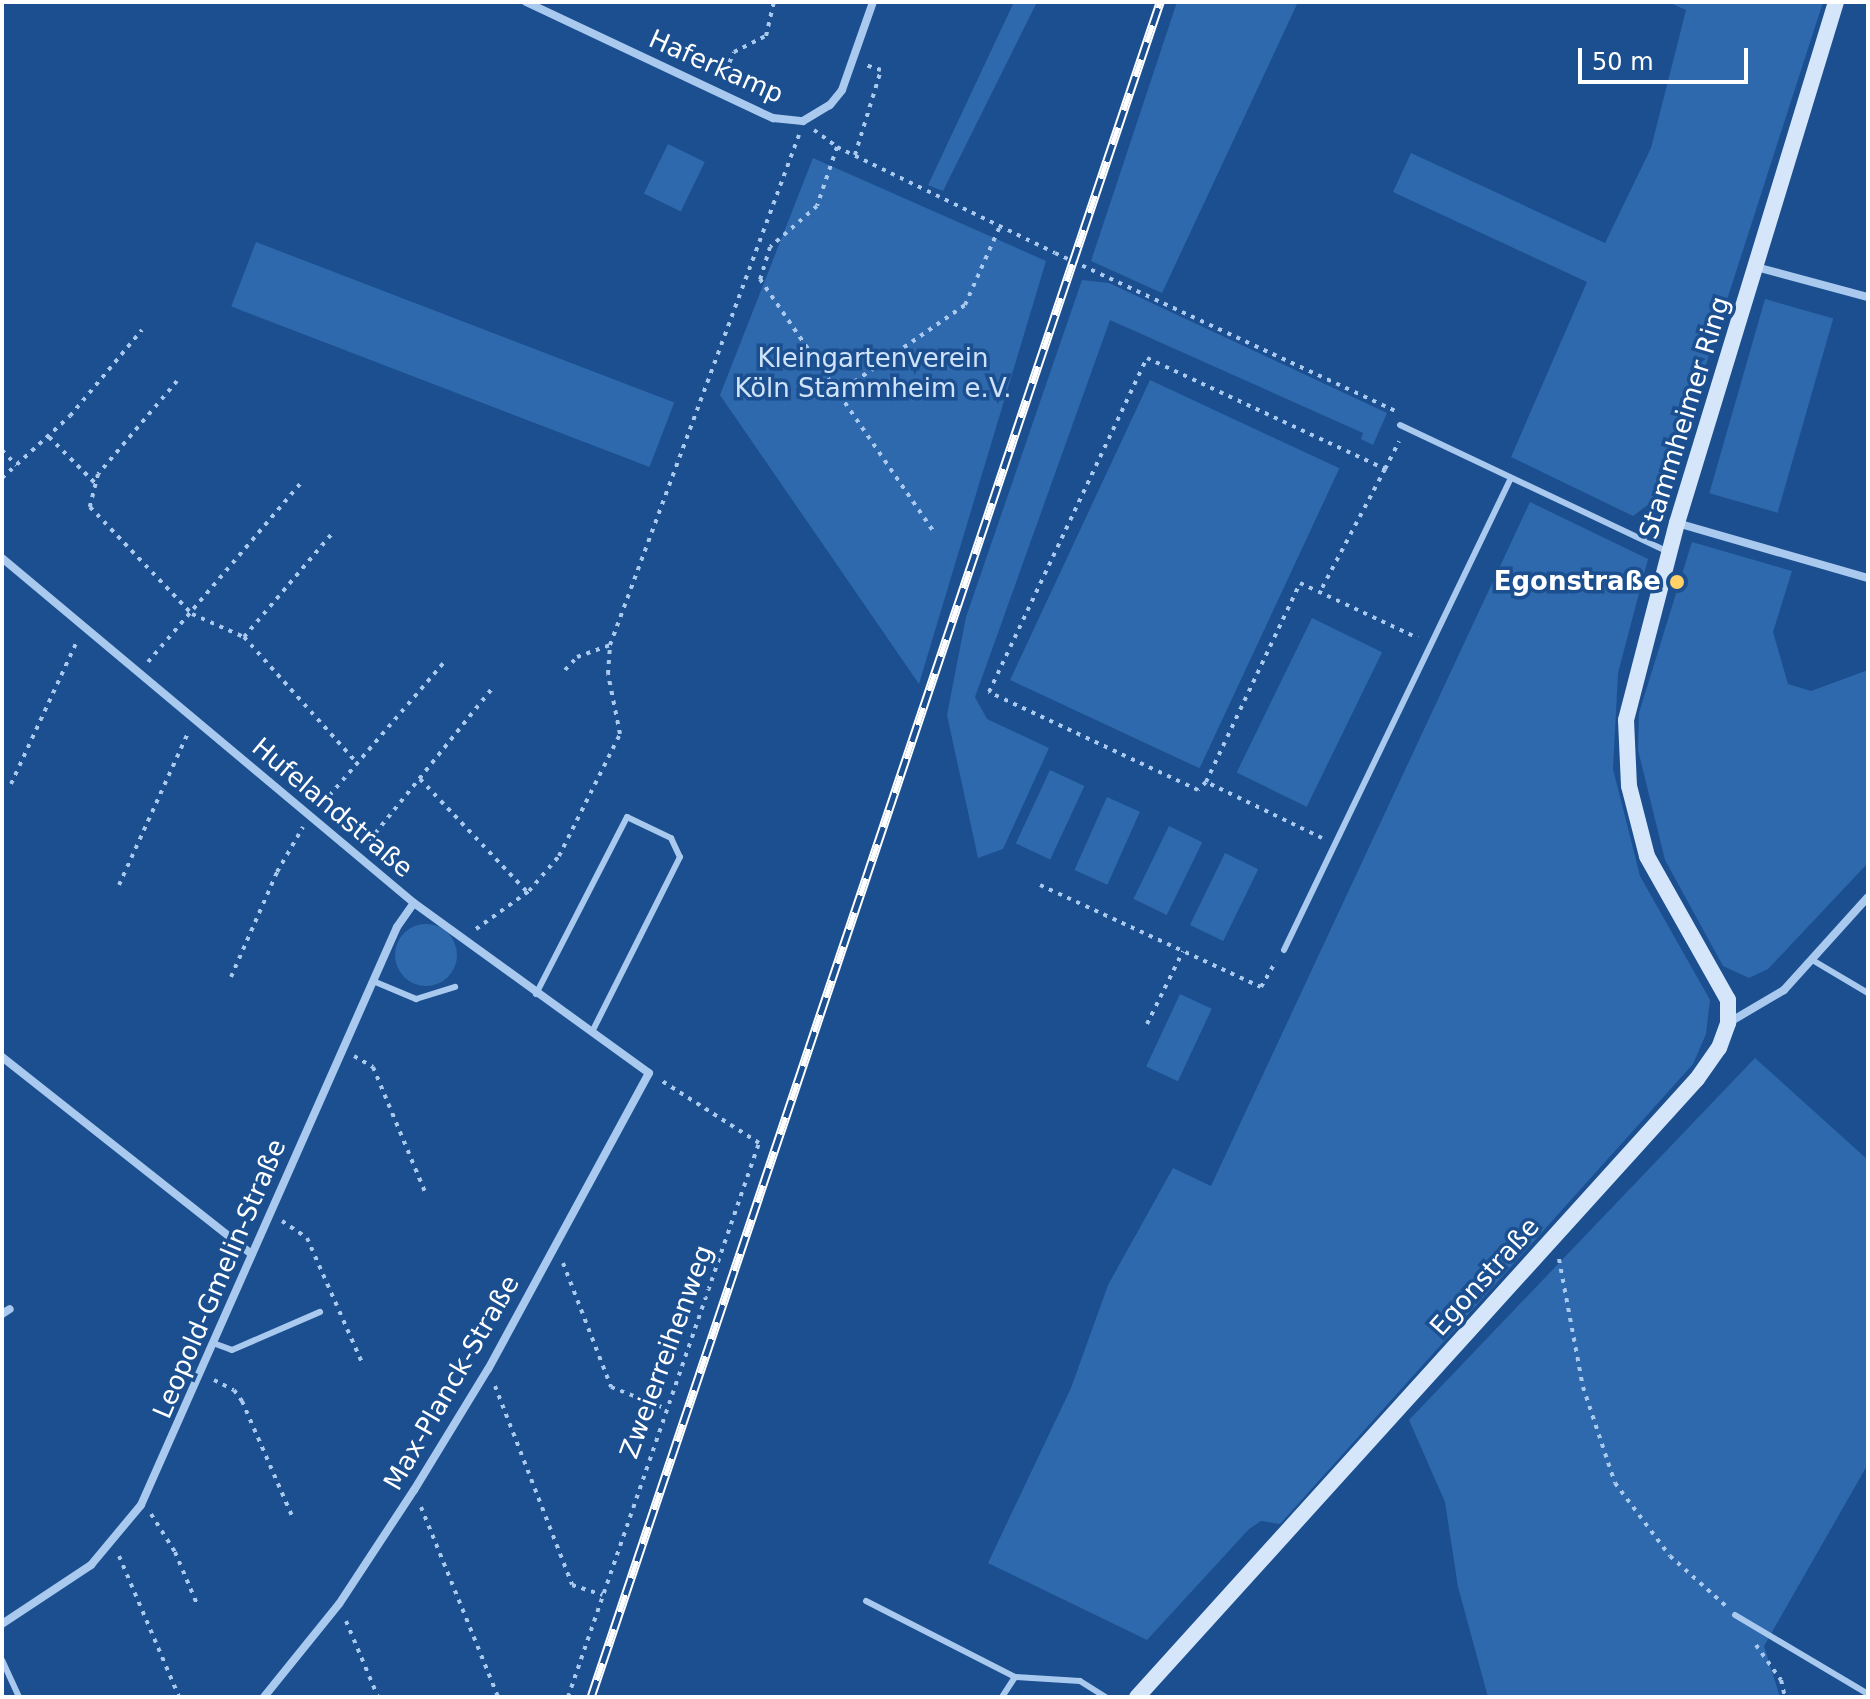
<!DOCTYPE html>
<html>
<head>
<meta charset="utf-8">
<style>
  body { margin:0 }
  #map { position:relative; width:1870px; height:1699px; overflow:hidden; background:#1b4f8f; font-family:"DejaVu Sans",sans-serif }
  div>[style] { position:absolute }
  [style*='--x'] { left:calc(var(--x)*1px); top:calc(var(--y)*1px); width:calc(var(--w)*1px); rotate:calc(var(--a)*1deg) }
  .green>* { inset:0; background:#2e69ad; transform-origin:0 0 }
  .round { border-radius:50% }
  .path>* { height:4px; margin-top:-2px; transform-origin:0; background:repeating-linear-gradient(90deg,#a9c9ee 0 4px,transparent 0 10px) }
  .lane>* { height:6px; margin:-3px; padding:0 3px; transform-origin:3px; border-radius:3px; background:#a9c9ee }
  .street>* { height:8px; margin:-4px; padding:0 4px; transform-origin:4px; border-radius:4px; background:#a9c9ee }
  .secondary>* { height:16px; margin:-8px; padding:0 8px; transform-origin:8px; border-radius:8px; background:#d6e6fa }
  .rail>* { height:9px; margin-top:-4.5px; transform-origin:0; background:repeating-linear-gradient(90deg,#1b4f8f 0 18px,#fff 0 36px); box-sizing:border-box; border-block:2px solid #fff }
  .dots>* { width:22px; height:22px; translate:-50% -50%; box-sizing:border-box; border:4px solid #1b4f8f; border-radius:50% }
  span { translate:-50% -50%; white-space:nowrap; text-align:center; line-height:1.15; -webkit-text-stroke:7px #1b4f8f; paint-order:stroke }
  .street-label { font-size:26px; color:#fff }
  .park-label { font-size:26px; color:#cfe3fa }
  .poi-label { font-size:26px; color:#fff; font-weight:700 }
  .right { translate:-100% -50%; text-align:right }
  .frame { position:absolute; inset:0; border:4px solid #fff; pointer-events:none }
  .scale { position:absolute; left:1578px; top:48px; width:170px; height:36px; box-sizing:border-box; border:4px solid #fff; border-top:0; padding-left:10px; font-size:24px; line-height:28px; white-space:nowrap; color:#fff; -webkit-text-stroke:6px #1b4f8f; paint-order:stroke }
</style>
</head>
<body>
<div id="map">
  <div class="green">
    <div style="clip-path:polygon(1014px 2px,1037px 2px,943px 191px,928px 185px)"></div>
    <div style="clip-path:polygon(1177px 2px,1298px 2px,1162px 293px,1091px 261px)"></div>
    <div style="clip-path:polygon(1668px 2px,1823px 2px,1665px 492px,1633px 516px,1511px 457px,1587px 282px,1393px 192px,1411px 153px,1605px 243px,1651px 148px,1686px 10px)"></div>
    <div style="left:668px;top:144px;width:41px;height:55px;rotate:26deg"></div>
    <div style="clip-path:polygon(813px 158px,1046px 261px,919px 684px,720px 395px)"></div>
    <div style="left:256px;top:242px;width:448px;height:69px;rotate:21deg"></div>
    <div style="clip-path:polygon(1082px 280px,1109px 283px,1387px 413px,1373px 445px,1361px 439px,1363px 433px,1110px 320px,975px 697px,987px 719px,1049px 748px,1003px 849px,978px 858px,947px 715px,966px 617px)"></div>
    <div style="left:1765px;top:299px;width:71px;height:202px;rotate:16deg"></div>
    <div style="left:1150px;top:380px;width:209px;height:331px;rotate:25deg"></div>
    <div style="clip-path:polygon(1530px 502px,1648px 559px,1618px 673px,1613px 769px,1640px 876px,1710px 1000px,1706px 1034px,1693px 1064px,1280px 1524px,1261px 1521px,1249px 1529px,1147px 1640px,988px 1563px,1071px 1388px,1108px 1285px,1173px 1168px,1211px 1186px)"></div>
    <div style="clip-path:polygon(1692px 542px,1792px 571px,1773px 632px,1788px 684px,1811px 691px,1868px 670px,1868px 863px,1768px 969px,1749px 978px,1723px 966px,1665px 860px,1638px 750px,1639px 713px)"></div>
    <div style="left:1312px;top:618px;width:78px;height:172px;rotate:26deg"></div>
    <div style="left:1050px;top:770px;width:38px;height:81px;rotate:25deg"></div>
    <div style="left:1107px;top:797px;width:36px;height:80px;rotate:24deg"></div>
    <div style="left:1169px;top:826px;width:37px;height:81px;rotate:26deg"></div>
    <div style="left:1225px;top:853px;width:37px;height:80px;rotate:26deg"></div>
    <div class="round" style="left:395px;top:924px;width:62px;height:62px"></div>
    <div style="left:1180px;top:994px;width:35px;height:80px;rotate:25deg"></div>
    <div style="clip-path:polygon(1755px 1058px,1868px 1160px,1868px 1464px,1764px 1646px,1780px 1697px,1488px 1697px,1458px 1587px,1445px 1502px,1409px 1420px)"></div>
  </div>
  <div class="path">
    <div style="--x:722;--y:81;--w:31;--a:-68"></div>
    <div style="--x:734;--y:52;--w:36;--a:-27"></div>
    <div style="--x:766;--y:36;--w:35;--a:-77"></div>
    <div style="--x:814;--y:130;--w:29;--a:36"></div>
    <div style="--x:837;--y:147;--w:242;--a:25.9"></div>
    <div style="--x:1055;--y:253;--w:376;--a:24.9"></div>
    <div style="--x:837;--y:147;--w:62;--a:108.7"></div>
    <div style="--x:817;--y:206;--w:62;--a:138.9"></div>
    <div style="--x:770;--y:247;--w:34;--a:107"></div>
    <div style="--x:760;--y:279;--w:307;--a:55.5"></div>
    <div style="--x:855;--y:155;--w:89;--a:-73"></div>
    <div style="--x:881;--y:70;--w:16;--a:-162"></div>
    <div style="--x:177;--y:381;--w:122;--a:130.3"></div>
    <div style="--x:98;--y:474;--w:34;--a:104"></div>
    <div style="--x:90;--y:507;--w:148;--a:46.4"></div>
    <div style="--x:192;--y:614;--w:57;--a:23.9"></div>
    <div style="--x:244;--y:637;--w:169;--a:48.1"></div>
    <div style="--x:838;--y:393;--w:155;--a:-34.7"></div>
    <div style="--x:965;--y:305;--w:86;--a:-66.1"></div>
    <div style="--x:49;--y:437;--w:65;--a:45"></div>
    <div style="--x:2;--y:450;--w:21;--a:47"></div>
    <div style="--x:1385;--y:469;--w:31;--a:-63"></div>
    <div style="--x:2;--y:478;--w:92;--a:-42.4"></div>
    <div style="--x:70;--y:416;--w:112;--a:-50.1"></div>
    <div style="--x:244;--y:637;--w:140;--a:-49.6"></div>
    <div style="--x:148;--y:662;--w:237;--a:-49.5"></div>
    <div style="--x:565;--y:670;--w:18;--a:-47"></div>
    <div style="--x:577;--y:657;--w:35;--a:-20"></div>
    <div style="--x:420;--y:779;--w:157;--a:46.5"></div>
    <div style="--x:1206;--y:782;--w:11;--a:135"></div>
    <div style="--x:1198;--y:790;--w:231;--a:-154.9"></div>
    <div style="--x:989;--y:692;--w:369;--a:-64.7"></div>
    <div style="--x:1147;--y:358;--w:263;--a:25"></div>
    <div style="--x:1385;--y:469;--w:139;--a:117.9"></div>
    <div style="--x:11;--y:784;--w:157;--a:-65.2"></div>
    <div style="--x:323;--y:803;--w:187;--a:-49.3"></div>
    <div style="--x:1322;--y:838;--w:129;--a:-154.2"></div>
    <div style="--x:1206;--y:782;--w:220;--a:-64.7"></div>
    <div style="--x:1300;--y:583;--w:130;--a:25"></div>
    <div style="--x:369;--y:841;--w:199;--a:-51.1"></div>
    <div style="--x:119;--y:885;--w:169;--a:-65.6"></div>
    <div style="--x:1040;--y:885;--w:243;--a:24.8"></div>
    <div style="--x:1261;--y:987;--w:30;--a:-60"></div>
    <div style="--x:476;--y:929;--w:65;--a:-35.6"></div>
    <div style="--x:529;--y:891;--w:46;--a:-49.4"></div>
    <div style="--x:559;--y:856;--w:136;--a:-63.4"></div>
    <div style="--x:620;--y:734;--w:61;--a:-101.3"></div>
    <div style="--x:608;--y:674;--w:29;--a:-86"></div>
    <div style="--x:610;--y:645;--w:544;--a:-69.67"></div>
    <div style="--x:231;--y:977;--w:115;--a:-66.3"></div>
    <div style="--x:277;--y:872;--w:52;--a:-60"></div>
    <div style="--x:1147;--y:1024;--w:81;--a:-63.7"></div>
    <div style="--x:354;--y:1056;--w:22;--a:30"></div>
    <div style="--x:373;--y:1067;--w:135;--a:67.4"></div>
    <div style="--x:282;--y:1221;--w:30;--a:34"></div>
    <div style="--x:307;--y:1238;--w:139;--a:66.2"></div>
    <div style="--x:1559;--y:1259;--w:130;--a:79.4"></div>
    <div style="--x:1583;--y:1387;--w:101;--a:71.6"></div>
    <div style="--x:1615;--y:1483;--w:91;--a:53"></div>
    <div style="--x:1670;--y:1556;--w:75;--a:41.8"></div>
    <div style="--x:563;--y:1263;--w:133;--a:68.8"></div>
    <div style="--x:611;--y:1387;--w:57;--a:21.6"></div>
    <div style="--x:214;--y:1380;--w:22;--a:27"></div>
    <div style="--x:234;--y:1390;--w:14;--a:54"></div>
    <div style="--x:242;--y:1401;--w:125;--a:66.5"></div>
    <div style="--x:495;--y:1386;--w:213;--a:68.8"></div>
    <div style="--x:572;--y:1585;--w:32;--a:18"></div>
    <div style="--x:421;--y:1507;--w:205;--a:67.9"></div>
    <div style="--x:151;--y:1514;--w:45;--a:57.7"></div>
    <div style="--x:175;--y:1552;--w:56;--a:67.1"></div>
    <div style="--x:119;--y:1556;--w:153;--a:66.9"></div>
    <div style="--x:346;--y:1621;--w:82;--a:67.2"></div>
    <div style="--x:1756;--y:1645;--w:43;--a:54.5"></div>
    <div style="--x:1781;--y:1680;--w:17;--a:77"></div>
    <div style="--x:568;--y:1697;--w:586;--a:-70.98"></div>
    <div style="--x:759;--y:1143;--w:115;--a:-147.4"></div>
  </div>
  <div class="lane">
    <div style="--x:1400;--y:425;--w:297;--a:25.3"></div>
    <div style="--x:1284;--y:950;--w:524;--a:-64.32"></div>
    <div style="--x:1814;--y:961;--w:63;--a:30.7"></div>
    <div style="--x:373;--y:981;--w:47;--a:22.7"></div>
    <div style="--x:416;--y:999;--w:41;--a:-17.1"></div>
    <div style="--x:536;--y:994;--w:199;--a:-62.8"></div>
    <div style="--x:627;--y:817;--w:49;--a:25.5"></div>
    <div style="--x:671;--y:838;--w:21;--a:65"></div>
    <div style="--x:680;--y:857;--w:196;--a:116.7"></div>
    <div style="--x:213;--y:1343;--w:20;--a:20"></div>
    <div style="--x:232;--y:1350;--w:96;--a:-23.4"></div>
    <div style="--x:866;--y:1601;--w:167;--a:27"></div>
    <div style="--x:1015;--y:1677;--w:24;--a:123"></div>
    <div style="--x:1735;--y:1615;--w:155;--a:30.7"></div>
    <div style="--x:2;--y:1660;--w:41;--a:65.3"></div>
    <div style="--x:1015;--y:1677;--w:65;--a:3.5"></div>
    <div style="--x:1080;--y:1681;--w:31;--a:32"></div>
  </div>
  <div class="street">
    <div style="--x:526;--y:2;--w:273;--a:25.2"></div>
    <div style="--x:773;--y:118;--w:30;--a:6"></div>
    <div style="--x:803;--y:121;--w:31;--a:-31"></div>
    <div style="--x:830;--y:105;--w:19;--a:-51"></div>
    <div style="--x:842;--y:90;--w:93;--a:-70.6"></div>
    <div style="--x:1756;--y:267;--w:116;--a:15"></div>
    <div style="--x:1677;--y:523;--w:199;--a:16.1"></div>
    <div style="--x:2;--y:558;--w:537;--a:39.94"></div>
    <div style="--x:414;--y:903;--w:290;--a:35.9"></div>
    <div style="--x:649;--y:1073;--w:337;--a:118.5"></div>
    <div style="--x:488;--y:1369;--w:142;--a:121.4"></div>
    <div style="--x:414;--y:1490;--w:136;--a:123.3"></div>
    <div style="--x:339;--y:1604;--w:119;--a:128.9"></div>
    <div style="--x:1728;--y:1023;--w:65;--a:-30.5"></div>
    <div style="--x:1784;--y:990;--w:125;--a:-47.9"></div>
    <div style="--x:2;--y:1057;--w:318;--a:38.3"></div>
    <div style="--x:2;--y:1314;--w:9;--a:-32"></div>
    <div style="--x:2;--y:1624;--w:107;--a:-33.5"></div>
    <div style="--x:91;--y:1565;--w:78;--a:-50.2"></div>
    <div style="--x:141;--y:1505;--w:632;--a:-66.11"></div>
    <div style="--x:397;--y:927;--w:29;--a:-55"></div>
  </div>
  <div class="secondary">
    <div style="--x:1137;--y:1697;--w:834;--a:-47.82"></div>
    <div style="--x:1697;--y:1079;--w:38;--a:-55"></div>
    <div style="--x:1719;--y:1048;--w:27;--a:-70"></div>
    <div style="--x:1728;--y:1023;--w:23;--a:-90"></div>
    <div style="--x:1728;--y:1000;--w:165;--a:-119.4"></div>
    <div style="--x:1647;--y:856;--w:72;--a:-104.4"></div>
    <div style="--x:1629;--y:786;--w:66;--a:-92.6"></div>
    <div style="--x:1626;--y:720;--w:203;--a:-75.5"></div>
    <div style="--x:1677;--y:523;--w:545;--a:-73.03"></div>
  </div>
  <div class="rail">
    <div style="--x:591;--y:1697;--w:1788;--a:-71.44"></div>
  </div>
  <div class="dots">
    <div style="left:1677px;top:582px;background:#ffd166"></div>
  </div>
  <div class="street-label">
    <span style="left:716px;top:67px;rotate:24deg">Haferkamp</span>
    <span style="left:1685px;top:418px;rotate:-73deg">Stammheimer Ring</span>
    <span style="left:332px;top:808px;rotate:40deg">Hufelandstraße</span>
    <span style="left:1485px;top:1277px;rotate:-48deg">Egonstraße</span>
    <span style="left:220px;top:1279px;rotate:-67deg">Leopold-Gmelin-Straße</span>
    <span style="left:667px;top:1352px;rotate:-70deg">Zweierreihenweg</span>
    <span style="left:452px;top:1383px;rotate:-60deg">Max-Planck-Straße</span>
  </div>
  <div class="park-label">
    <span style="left:873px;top:374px">Kleingartenverein<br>Köln Stammheim e.V.</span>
  </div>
  <div class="poi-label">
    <span class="right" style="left:1661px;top:582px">Egonstraße</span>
  </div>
  <div class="frame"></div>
  <div class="scale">50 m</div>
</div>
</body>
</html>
